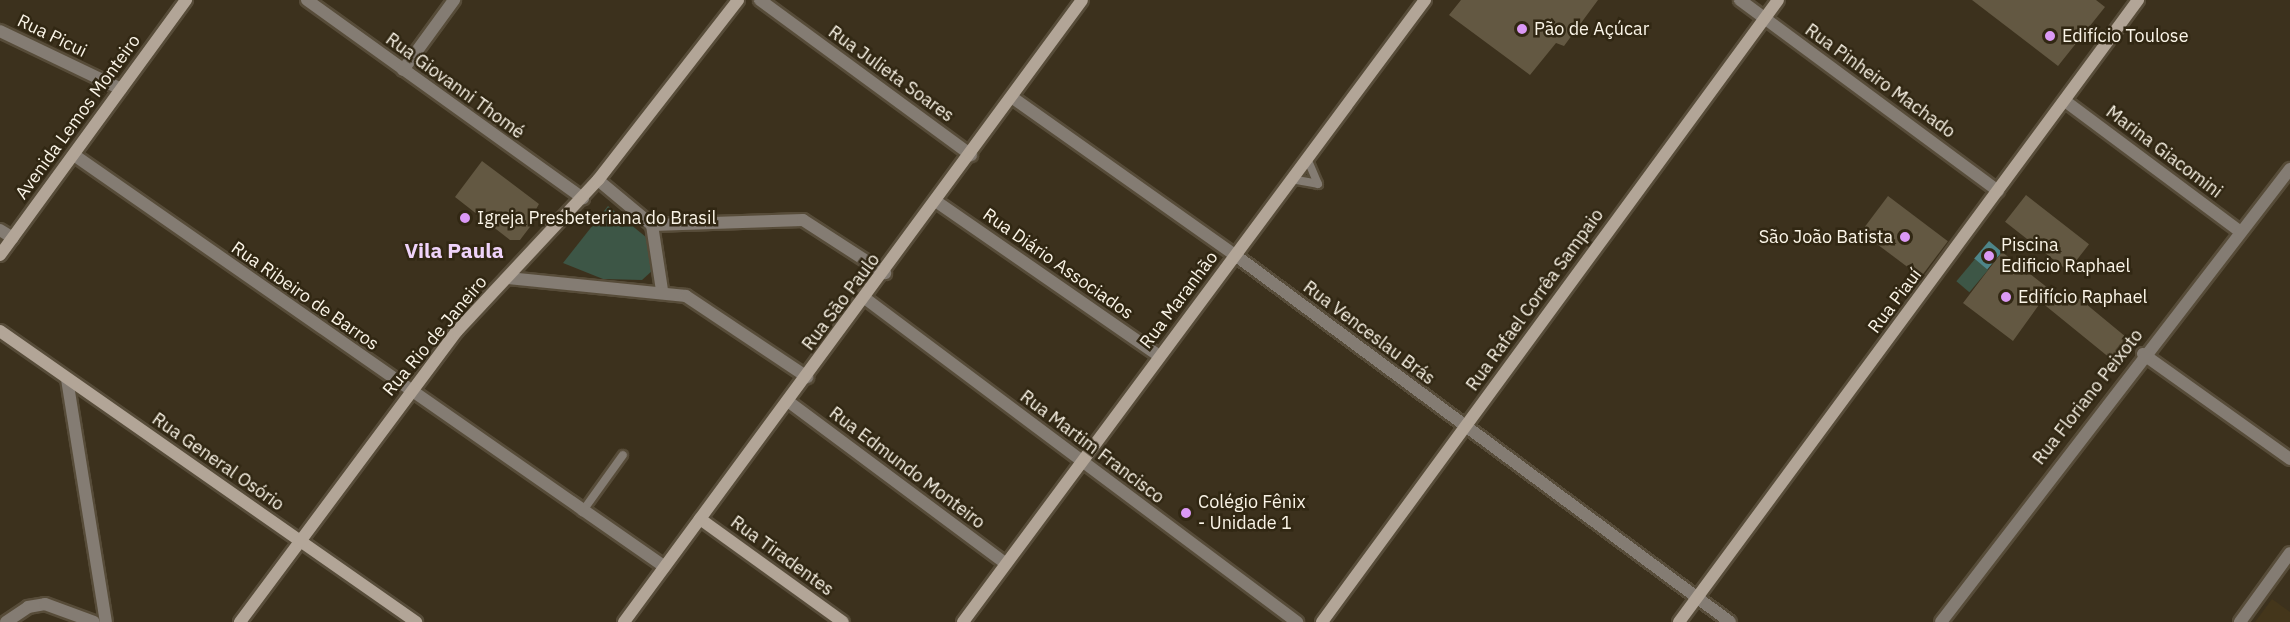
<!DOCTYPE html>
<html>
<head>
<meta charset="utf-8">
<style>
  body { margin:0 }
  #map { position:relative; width:2290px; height:622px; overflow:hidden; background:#3c311d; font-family:"IBM Plex Sans",sans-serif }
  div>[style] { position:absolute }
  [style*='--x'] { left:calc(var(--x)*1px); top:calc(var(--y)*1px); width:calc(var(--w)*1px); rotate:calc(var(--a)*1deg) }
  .built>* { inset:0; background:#44361b }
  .green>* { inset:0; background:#3d5646; transform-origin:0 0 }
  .water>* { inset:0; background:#4e8589; transform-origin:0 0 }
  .building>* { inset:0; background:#635842; transform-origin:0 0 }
  .roads { filter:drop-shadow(2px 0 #574c39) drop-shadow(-2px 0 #574c39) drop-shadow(0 2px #574c39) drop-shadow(0 -2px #574c39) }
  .lane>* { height:8px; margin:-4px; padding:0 4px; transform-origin:4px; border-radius:4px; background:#847c73 }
  .street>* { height:12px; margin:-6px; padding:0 6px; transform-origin:6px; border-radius:6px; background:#847c73 }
  .secondary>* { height:12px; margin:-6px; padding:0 6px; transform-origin:6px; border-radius:6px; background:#b2a597 }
  .dots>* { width:16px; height:16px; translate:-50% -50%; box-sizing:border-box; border:3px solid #312713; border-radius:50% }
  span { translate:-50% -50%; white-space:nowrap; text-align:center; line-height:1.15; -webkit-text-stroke:5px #312713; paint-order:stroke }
  .poi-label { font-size:18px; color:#faf4e7 }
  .left { translate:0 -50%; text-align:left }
  .right { translate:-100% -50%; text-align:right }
  .street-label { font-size:18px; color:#faf4e7 }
  .quarter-label { font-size:21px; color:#efd3fa; font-weight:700 }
</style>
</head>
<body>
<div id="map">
  <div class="built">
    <div style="clip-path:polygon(2272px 599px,2290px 612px,2290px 622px,2255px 622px)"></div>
  </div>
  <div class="green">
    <div style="clip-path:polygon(608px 206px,652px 242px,653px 270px,642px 280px,603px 279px,563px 263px)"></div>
    <div style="left:1975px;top:259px;width:17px;height:29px;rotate:40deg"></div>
  </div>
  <div class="water">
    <div style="left:1989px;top:241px;width:17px;height:23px;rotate:40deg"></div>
  </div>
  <div class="building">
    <div style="clip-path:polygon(1461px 0,1598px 0,1564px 46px,1556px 43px,1530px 75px,1449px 15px)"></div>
    <div style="clip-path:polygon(1972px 0,2096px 0,2105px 7px,2058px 66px)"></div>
    <div style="clip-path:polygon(482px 161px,539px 204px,535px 211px,539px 215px,520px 240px,510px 240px,455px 197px)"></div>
    <div style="left:2026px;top:195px;width:80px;height:34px;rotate:38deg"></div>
    <div style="left:1888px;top:196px;width:75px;height:45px;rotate:37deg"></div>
    <div style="clip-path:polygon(2002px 252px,2067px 303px,2074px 294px,2132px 342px,2116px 363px,2041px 302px,2013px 341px,1963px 303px)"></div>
  </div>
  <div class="roads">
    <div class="lane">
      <div style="--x:1291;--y:179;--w:27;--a:10"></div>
      <div style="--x:1318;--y:184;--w:28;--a:-113"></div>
      <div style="--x:582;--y:512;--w:70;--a:-54.3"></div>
    </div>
    <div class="street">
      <div style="--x:307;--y:0;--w:340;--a:35.7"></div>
      <div style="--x:760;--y:0;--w:262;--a:36.3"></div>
      <div style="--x:1740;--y:0;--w:321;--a:36.5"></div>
      <div style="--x:0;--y:31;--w:134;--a:25.6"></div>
      <div style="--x:403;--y:70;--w:87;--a:-53.9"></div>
      <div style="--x:1013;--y:98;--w:272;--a:35.3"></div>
      <div style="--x:1235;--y:255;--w:616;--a:36.55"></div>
      <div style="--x:2065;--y:101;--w:219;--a:36.7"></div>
      <div style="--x:74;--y:155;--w:720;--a:34.88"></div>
      <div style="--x:598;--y:180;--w:70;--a:39.8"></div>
      <div style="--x:652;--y:225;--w:151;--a:-1.9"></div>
      <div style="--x:803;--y:220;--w:98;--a:32.9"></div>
      <div style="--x:937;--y:202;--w:270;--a:34.7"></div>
      <div style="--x:652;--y:225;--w:66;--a:81.3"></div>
      <div style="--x:0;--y:230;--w:15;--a:32"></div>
      <div style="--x:508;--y:278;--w:179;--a:5.8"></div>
      <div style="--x:686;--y:296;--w:146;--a:33.8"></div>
      <div style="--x:866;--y:299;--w:539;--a:36.85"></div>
      <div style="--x:2143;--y:354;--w:181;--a:35.5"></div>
      <div style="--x:67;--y:379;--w:246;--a:80.9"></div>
      <div style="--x:789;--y:402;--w:269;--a:36.7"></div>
      <div style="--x:6;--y:622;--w:27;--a:-34"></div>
      <div style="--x:28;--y:607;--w:17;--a:-10"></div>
      <div style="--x:45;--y:604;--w:52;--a:20.2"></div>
      <div style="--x:1941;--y:622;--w:572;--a:-52.39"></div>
      <div style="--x:2240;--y:622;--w:85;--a:-54.1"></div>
    </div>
    <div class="secondary">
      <div style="--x:0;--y:255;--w:316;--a:-53.9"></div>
      <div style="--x:0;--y:331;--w:508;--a:34.97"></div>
      <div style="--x:700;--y:519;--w:176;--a:35.8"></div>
      <div style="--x:240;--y:622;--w:363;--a:-53.3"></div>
      <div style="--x:457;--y:331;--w:207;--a:-47"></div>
      <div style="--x:598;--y:180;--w:228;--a:-52.1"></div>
      <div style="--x:624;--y:622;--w:772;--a:-53.63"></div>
      <div style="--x:963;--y:622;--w:775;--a:-53.4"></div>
      <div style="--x:1322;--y:622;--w:771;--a:-53.75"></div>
      <div style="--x:1679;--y:622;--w:773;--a:-53.57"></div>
    </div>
  </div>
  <div class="dots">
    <div style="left:1522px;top:29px;background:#db99f5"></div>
    <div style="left:2050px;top:36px;background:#db99f5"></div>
    <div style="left:465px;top:218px;background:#db99f5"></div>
    <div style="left:1905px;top:237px;background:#db99f5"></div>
    <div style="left:1989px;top:256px;background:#db99f5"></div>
    <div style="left:2006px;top:297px;background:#db99f5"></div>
    <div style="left:1186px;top:513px;background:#db99f5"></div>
  </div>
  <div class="poi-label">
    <span class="left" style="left:1534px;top:29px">Pão de Açúcar</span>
    <span class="left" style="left:2062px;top:36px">Edifício Toulose</span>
    <span class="left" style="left:477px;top:218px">Igreja Presbeteriana do Brasil</span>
    <span class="right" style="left:1893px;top:237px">São João Batista</span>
    <span class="left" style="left:2001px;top:256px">Piscina<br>Edificio Raphael</span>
    <span class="left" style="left:2018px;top:297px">Edifício Raphael</span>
    <span class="left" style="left:1198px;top:513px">Colégio Fênix<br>- Unidade 1</span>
  </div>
  <div class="street-label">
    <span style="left:52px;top:36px;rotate:26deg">Rua Picui</span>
    <span style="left:891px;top:74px;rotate:36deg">Rua Julieta Soares</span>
    <span style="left:1880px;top:81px;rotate:36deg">Rua Pinheiro Machado</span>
    <span style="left:455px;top:86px;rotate:36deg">Rua Giovanni Thomé</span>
    <span style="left:78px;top:117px;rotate:-54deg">Avenida Lemos Monteiro</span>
    <span style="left:2164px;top:152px;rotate:37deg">Marina Giacomini</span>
    <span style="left:1058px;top:264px;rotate:35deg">Rua Diário Associados</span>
    <span style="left:305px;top:296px;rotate:35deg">Rua Ribeiro de Barros</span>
    <span style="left:1179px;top:300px;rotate:-53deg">Rua Maranhão</span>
    <span style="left:1535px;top:300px;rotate:-54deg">Rua Rafael Corrêa Sampaio</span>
    <span style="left:1895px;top:301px;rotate:-53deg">Rua Piauí</span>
    <span style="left:841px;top:302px;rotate:-53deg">Rua São Paulo</span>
    <span style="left:1369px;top:333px;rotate:37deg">Rua Venceslau Brás</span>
    <span style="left:435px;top:336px;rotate:-50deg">Rua Rio de Janeiro</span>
    <span style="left:2088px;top:397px;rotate:-52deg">Rua Floriano Peixoto</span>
    <span style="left:1092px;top:447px;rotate:37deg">Rua Martim Francisco</span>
    <span style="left:218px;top:462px;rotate:35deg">Rua General Osório</span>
    <span style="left:907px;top:468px;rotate:37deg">Rua Edmundo Monteiro</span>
    <span style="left:782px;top:556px;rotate:36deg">Rua Tiradentes</span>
  </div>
  <div class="quarter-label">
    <span style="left:454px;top:250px">Vila Paula</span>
  </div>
</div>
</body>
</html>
